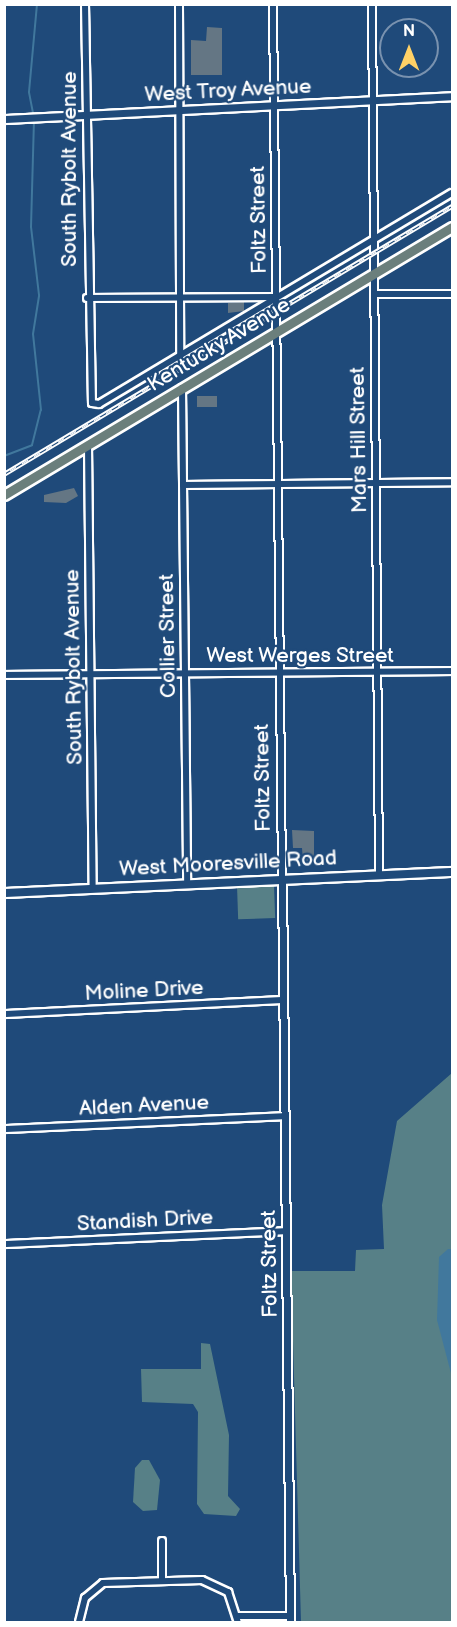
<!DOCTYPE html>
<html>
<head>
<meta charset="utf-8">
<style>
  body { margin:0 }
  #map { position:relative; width:457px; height:1627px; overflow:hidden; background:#1f4a7a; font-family:"Balsamiq Sans",sans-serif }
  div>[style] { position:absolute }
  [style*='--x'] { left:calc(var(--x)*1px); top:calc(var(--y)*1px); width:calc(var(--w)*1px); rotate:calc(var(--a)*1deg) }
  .green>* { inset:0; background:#578087; transform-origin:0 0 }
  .water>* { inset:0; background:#41789d }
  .stream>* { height:2px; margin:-1px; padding:0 1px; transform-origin:1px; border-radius:1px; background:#41789d }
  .building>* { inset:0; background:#647684; transform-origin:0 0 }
  .roads { filter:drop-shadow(2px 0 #fff) drop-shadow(-2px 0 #fff) drop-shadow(0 2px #fff) drop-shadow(0 -2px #fff) }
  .minor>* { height:6px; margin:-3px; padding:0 3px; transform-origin:3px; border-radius:3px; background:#1f4a7a }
  .tertiary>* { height:7px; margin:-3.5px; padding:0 3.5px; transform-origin:3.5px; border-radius:3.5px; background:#1f4a7a }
  .secondary>* { height:8px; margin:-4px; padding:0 4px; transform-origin:4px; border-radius:4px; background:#1f4a7a }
  .primary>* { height:9px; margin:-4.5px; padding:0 4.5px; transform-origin:4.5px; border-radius:4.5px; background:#6b7f7c }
  .rail>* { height:4.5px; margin-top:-2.25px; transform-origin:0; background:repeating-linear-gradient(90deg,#1f4a7a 0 7px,#fff 0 14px); box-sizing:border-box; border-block:2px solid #fff }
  span { translate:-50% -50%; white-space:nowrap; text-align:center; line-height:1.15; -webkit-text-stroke:4.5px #1f4a7a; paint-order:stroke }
  .street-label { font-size:21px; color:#fff }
  .frame { position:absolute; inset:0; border:6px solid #fff; pointer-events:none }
  .north { position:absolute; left:379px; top:18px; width:60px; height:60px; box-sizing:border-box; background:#1f4a7a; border:2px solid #7992af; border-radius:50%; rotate:0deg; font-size:16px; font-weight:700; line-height:24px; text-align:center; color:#fff }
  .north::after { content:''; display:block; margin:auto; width:21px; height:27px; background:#ffd166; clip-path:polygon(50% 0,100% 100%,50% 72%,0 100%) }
</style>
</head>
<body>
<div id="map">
  <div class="green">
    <div style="left:274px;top:885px;width:33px;height:37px;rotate:88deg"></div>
    <div style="clip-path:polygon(452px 1073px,452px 1622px,301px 1622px,291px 1271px,355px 1271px,356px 1250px,384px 1249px,382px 1205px,397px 1121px)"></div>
    <div style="clip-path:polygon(201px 1343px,210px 1344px,229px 1435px,228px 1496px,240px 1509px,236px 1516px,204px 1514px,197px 1504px,198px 1412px,193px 1404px,142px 1402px,141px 1369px,201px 1369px)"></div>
    <div style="clip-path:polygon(142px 1460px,149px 1460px,160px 1480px,157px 1510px,143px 1511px,133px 1502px,135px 1468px)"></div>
  </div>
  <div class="water">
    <div style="clip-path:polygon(448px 1249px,452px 1249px,452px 1377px,437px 1320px,439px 1257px)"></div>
  </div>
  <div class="stream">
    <div style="--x:33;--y:113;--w:21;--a:-101"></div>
    <div style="--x:29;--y:92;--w:88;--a:-84.8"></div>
    <div style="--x:4;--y:456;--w:30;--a:-21"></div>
    <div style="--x:32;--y:445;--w:36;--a:-76"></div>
    <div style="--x:41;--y:410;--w:76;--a:-96"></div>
    <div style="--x:33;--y:334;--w:39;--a:-81"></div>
    <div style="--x:39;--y:295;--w:68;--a:-96.7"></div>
    <div style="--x:31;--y:227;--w:105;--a:-88.4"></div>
  </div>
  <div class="building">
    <div style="clip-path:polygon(207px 27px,222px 28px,222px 75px,191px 75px,191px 40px,206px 41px)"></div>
    <div style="clip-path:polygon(244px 302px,244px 311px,228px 313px,228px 303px)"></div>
    <div style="left:217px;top:396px;width:11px;height:20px;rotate:90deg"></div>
    <div style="clip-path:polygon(74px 488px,78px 496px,66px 503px,44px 502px,44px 495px)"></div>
    <div style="clip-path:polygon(292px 830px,314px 831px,314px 861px,303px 861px,302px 848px,293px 848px)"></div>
  </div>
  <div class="roads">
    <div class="minor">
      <div style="--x:85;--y:4;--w:399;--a:89"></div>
      <div style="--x:92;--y:403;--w:7;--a:8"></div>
      <div style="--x:99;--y:404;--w:411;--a:-30.9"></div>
      <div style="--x:179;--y:4;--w:353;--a:89.8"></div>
      <div style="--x:273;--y:4;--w:875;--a:89.41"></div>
      <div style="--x:372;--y:4;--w:871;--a:89.54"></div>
      <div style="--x:374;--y:294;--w:78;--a:0"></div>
      <div style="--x:87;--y:298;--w:189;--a:-0.3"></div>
      <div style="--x:182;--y:388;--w:496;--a:89.4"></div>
      <div style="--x:88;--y:445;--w:443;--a:89.4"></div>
      <div style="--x:183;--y:485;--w:269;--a:-0.6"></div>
      <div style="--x:4;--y:675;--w:448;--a:-0.5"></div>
      <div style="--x:4;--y:1014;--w:280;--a:-2.9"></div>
      <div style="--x:4;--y:1129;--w:281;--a:-2.6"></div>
      <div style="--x:4;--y:1244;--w:282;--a:-2.6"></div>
      <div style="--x:162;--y:1541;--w:40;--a:90"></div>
      <div style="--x:238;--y:1616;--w:52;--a:0"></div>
      <div style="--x:79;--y:1622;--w:25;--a:-76"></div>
      <div style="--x:85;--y:1598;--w:23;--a:-40"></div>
      <div style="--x:103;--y:1583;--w:99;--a:-1.7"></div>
      <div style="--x:202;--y:1580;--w:29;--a:25"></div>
      <div style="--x:228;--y:1592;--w:32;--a:72"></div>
    </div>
    <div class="tertiary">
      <div style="--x:4;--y:119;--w:449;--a:-2.9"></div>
      <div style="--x:282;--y:879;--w:743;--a:89.38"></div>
    </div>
    <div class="secondary">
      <div style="--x:4;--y:893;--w:448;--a:-2.7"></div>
    </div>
    <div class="primary">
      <div style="--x:4;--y:495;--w:522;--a:-30.89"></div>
    </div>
  </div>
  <div class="rail">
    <div style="--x:4;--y:474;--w:522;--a:-30.89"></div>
  </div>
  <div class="street-label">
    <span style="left:228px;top:91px;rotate:-3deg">West Troy Avenue</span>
    <span style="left:70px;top:169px;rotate:-90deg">South Rybolt Avenue</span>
    <span style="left:259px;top:220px;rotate:-91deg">Foltz Street</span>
    <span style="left:219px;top:345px;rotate:-31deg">Kentucky Avenue</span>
    <span style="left:359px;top:440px;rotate:-91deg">Mars Hill Street</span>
    <span style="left:168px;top:636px;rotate:-91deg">Collier Street</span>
    <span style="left:300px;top:656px">West Werges Street</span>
    <span style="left:74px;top:667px;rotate:-91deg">South Rybolt Avenue</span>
    <span style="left:263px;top:778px;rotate:-91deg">Foltz Street</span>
    <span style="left:228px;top:864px;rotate:-3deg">West Mooresville Road</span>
    <span style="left:144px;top:991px;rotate:-3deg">Moline Drive</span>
    <span style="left:144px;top:1106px;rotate:-3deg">Alden Avenue</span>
    <span style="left:145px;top:1221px;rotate:-3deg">Standish Drive</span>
    <span style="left:270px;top:1264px;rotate:-91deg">Foltz Street</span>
  </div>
  <div class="frame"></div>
  <div class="north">N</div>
</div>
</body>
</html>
